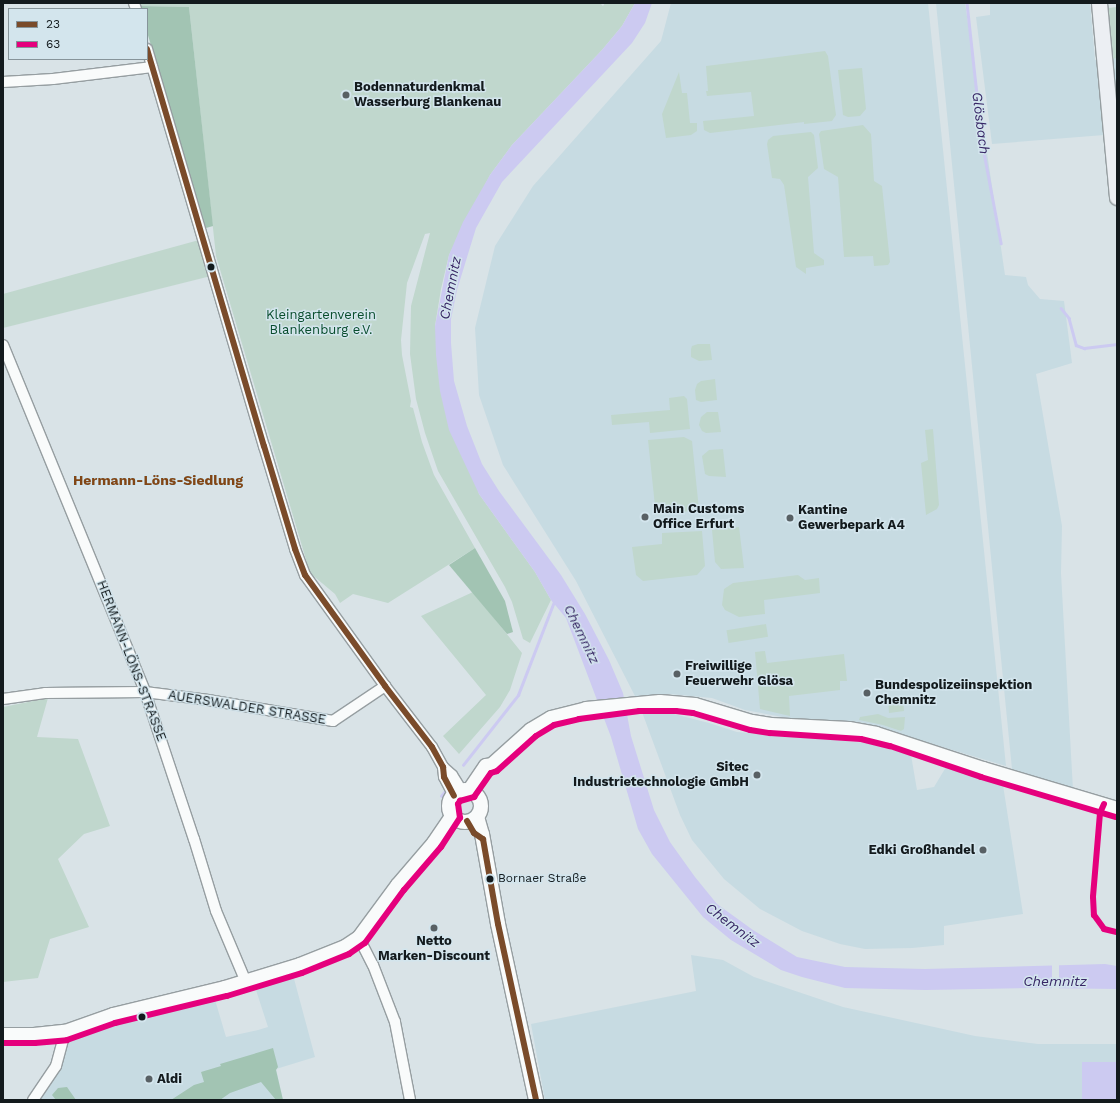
<!DOCTYPE html>
<html>
<head>
<meta charset="utf-8">
<style>
  body { margin:0 }
  #map { position:relative; width:1120px; height:1103px; overflow:hidden; background:#d9e3e7; font-family:"Work Sans",sans-serif }
  div>[style] { position:absolute }
  [style*='--x'] { left:calc(var(--x)*1px); top:calc(var(--y)*1px); width:calc(var(--w)*1px); rotate:calc(var(--a)*1deg) }
  .built>* { inset:0; background:#c7dbe2 }
  .green>* { inset:0; background:#c0d7cd; transform-origin:0 0 }
  .forest>* { inset:0; background:#a2c4b3 }
  .water>* { inset:0; background:#cccaf1; transform-origin:0 0 }
  .pier>* { inset:0; background:#d9e3e7; transform-origin:0 0 }
  .stream>* { height:2.5px; margin:-1.25px; padding:0 1.25px; transform-origin:1.25px; border-radius:1.25px; background:#cccaf1 }
  .roads { filter:drop-shadow(1px 0 #969ea1) drop-shadow(-1px 0 #969ea1) drop-shadow(0 1px #969ea1) drop-shadow(0 -1px #969ea1) }
  .minor>* { height:10px; margin:-5px; padding:0 5px; transform-origin:5px; border-radius:5px; background:#f9fbfb }
  .secondary>* { height:14px; margin:-7px; padding:0 7px; transform-origin:7px; border-radius:7px; background:#f9fbfb }
  .secondary>.ring { margin:-7px; padding:0; box-sizing:content-box; background:none; border:14px solid #f9fbfb; border-radius:50% }
  .primary>* { height:15px; margin:-7.5px; padding:0 7.5px; transform-origin:7.5px; border-radius:7.5px; background:#eceff3 }
  .bus-1>* { height:6px; margin:-3px; padding:0 3px; transform-origin:3px; border-radius:3px; background:#7a4b2a }
  .bus-2>* { height:6px; margin:-3px; padding:0 3px; transform-origin:3px; border-radius:3px; background:#e5007d }
  .dots>* { width:11px; height:11px; translate:-50% -50%; box-sizing:border-box; border:2px solid #d3e5ed; border-radius:50% }
  span { translate:-50% -50%; white-space:nowrap; text-align:center; line-height:1.15; -webkit-text-stroke:3px #d3e5ed; paint-order:stroke }
  .bus-label { font-size:12px; color:#131a1d }
  .left { translate:0 -50%; text-align:left }
  .poi-label { font-size:13px; color:#131a1d; font-weight:700 }
  .right { translate:-100% -50%; text-align:right }
  .park-label { font-size:13px; color:#094d2d }
  .street-label { font-size:13px; color:#131a1d }
  .water-label { font-size:14px; color:#372665; font-style:italic }
  .neighbourhood-label { font-size:14px; color:#814616; font-weight:700 }
  .frame { position:absolute; inset:0; border:4px solid #131a1d; pointer-events:none }
  .legend { position:absolute; left:8px; top:8px; width:140px; height:52px; box-sizing:border-box; background:#d3e5ed; border:1px solid #86949a; margin:0; padding:5px 7px; list-style:none; font-size:12px; color:#131a1d }
  .legend li { display:flex; align-items:center; gap:8px; height:20px }
  .legend b { width:20px; border:1px solid #86949a }
</style>
</head>
<body>
<div id="map">
  <div class="built">
    <div style="clip-path:polygon(671px 3px,928px 3px,1006px 766px,859px 722px,788px 718px,745px 710px,712px 698px,670px 694px,635px 696px,576px 581px,503px 465px,479px 395px,475px 328px,495px 246px,533px 186px,661px 41px)"></div>
    <div style="clip-path:polygon(936px 3px,965px 3px,1005px 275px,1026px 277px,1028px 285px,1040px 299px,1064px 301px,1072px 363px,1036px 374px,1062px 526px,1061px 573px,1073px 790px,1012px 769px)"></div>
    <div style="clip-path:polygon(990px 3px,1090px 3px,1095px 60px,1117px 58px,1117px 111px,1101px 112px,1104px 135px,992px 144px,976px 17px,990px 15px)"></div>
    <div style="clip-path:polygon(642px 712px,674px 714px,709px 723px,737px 732px,867px 743px,911px 755px,917px 790px,934px 787px,946px 767px,1003px 785px,1023px 914px,944px 926px,944px 945px,912px 948px,865px 949px,840px 944px,802px 931px,760px 909px,724px 879px,692px 840px,680px 815px)"></div>
    <div style="clip-path:polygon(691px 955px,723px 960px,754px 977px,843px 1007px,975px 1036px,1038px 1044px,1117px 1044px,1117px 1100px,545px 1100px,531px 1024px,696px 991px)"></div>
    <div style="clip-path:polygon(293px 975px,315px 1057px,276px 1069px,283px 1100px,37px 1100px,69px 1033px,115px 1023px,213px 993px,226px 1037px,258px 1030px,268px 1027px,255px 987px)"></div>
  </div>
  <div class="green">
    <div style="clip-path:polygon(138px 3px,600px 3px,603px 6px,605px 3px,635px 3px,622px 26px,602px 50px,512px 145px,490px 175px,449px 255px,441px 289px,435px 326px,479px 494px,535px 572px,551px 600px,530px 643px,523px 639px,512px 602px,505px 587px,438px 471px,425px 433px,416px 399px,410px 354px,411px 306px,430px 233px,425px 234px,407px 283px,401px 340px,402px 355px,411px 401px,410px 407px,413px 408px,422px 442px,434px 475px,475px 548px,388px 603px,353px 594px,340px 603px,335px 594px,310px 573px,216px 256px,189px 7px,139px 6px)"></div>
    <div style="clip-path:polygon(1117px 7px,1117px 58px,1112px 59px,1108px 8px)"></div>
    <div style="clip-path:polygon(825px 51px,828px 56px,836px 115px,832px 121px,804px 124px,804px 122px,710px 133px,704px 130px,703px 121px,754px 116px,751px 92px,707px 96px,706px 91px,708px 91px,706px 66px)"></div>
    <div style="clip-path:polygon(862px 68px,866px 109px,860px 116px,848px 117px,843px 115px,838px 70px)"></div>
    <div style="clip-path:polygon(679px 72px,682px 93px,687px 93px,690px 123px,697px 123px,697px 131px,691px 135px,666px 138px,662px 114px)"></div>
    <div style="clip-path:polygon(863px 125px,871px 134px,874px 181px,882px 186px,890px 262px,888px 265px,874px 266px,873px 256px,844px 257px,838px 177px,824px 169px,819px 134px,821px 131px)"></div>
    <div style="clip-path:polygon(811px 132px,814px 135px,818px 168px,808px 177px,814px 253px,824px 260px,824px 265px,806px 268px,806px 274px,796px 267px,784px 185px,780px 179px,772px 178px,767px 144px,768px 140px,773px 136px)"></div>
    <div style="clip-path:polygon(199px 240px,211px 276px,3px 328px,3px 294px)"></div>
    <div style="clip-path:polygon(698px 344px,710px 344px,712px 360px,699px 361px,691px 357px,691px 349px,692px 346px)"></div>
    <div style="clip-path:polygon(715px 379px,717px 400px,701px 402px,696px 400px,695px 390px,697px 384px,701px 381px)"></div>
    <div style="clip-path:polygon(684px 396px,687px 399px,690px 429px,650px 433px,649px 422px,612px 425px,611px 415px,670px 410px,669px 398px)"></div>
    <div style="clip-path:polygon(707px 412px,718px 412px,721px 432px,706px 433px,702px 431px,699px 425px,701px 417px)"></div>
    <div style="clip-path:polygon(933px 429px,939px 505px,937px 509px,926px 515px,921px 463px,928px 460px,925px 430px)"></div>
    <div style="clip-path:polygon(684px 437px,692px 441px,699px 510px,656px 515px,648px 440px)"></div>
    <div style="clip-path:polygon(723px 449px,726px 477px,709px 476px,705px 474px,702px 456px,709px 450px)"></div>
    <div style="clip-path:polygon(739px 527px,744px 568px,721px 569px,715px 562px,712px 530px)"></div>
    <div style="clip-path:polygon(702px 531px,705px 566px,697px 575px,643px 581px,636px 575px,632px 547px,662px 544px,662px 533px)"></div>
    <div style="clip-path:polygon(798px 575px,805px 580px,819px 578px,820px 593px,764px 600px,765px 614px,739px 617px,725px 610px,722px 605px,724px 589px,733px 583px)"></div>
    <div style="clip-path:polygon(473px 592px,522px 653px,510px 690px,500px 707px,459px 754px,443px 736px,486px 695px,421px 616px)"></div>
    <div style="left:766px;top:624px;width:13px;height:40px;rotate:81deg"></div>
    <div style="clip-path:polygon(765px 651px,767px 663px,844px 654px,847px 681px,840px 681px,840px 690px,789px 696px,790px 716px,760px 709px,755px 652px)"></div>
    <div style="clip-path:polygon(48px 698px,37px 737px,78px 739px,110px 826px,84px 834px,58px 859px,89px 927px,50px 939px,38px 978px,3px 982px,3px 707px)"></div>
    <div style="clip-path:polygon(898px 698px,903px 700px,904px 711px,889px 713px,888px 700px)"></div>
    <div style="clip-path:polygon(878px 714px,888px 718px,905px 717px,904px 729px,901px 731px,883px 725px,859px 720px,860px 717px)"></div>
  </div>
  <div class="forest">
    <div style="clip-path:polygon(139px 6px,189px 7px,213px 226px,206px 228px,147px 32px,147px 9px,140px 9px)"></div>
    <div style="clip-path:polygon(475px 548px,505px 601px,513px 632px,507px 634px,449px 565px)"></div>
    <div style="clip-path:polygon(273px 1048px,278px 1067px,276px 1070px,283px 1100px,276px 1100px,261px 1082px,230px 1093px,220px 1100px,171px 1100px,194px 1085px,204px 1082px,201px 1072px,221px 1066px,220px 1064px)"></div>
    <div style="clip-path:polygon(67px 1087px,76px 1100px,56px 1100px,52px 1095px,58px 1088px)"></div>
  </div>
  <div class="water">
    <div style="clip-path:polygon(635px 3px,652px 3px,645px 23px,632px 43px,502px 182px,476px 228px,457px 290px,451px 319px,451px 343px,454px 381px,467px 426px,482px 464px,499px 491px,561px 575px,585px 614px,609px 660px,623px 693px,631px 736px,654px 810px,670px 842px,695px 877px,717px 904px,753px 930px,797px 957px,845px 967px,925px 969px,1105px 964px,1117px 966px,1117px 989px,1035px 988px,926px 990px,845px 988px,802px 977px,781px 970px,731px 940px,703px 917px,652px 854px,638px 829px,611px 737px,566px 618px,551px 600px,535px 572px,479px 494px,449px 430px,440px 391px,436px 355px,435px 326px,449px 255px,463px 222px,490px 175px,512px 145px,602px 50px,622px 26px)"></div>
    <div style="left:1117px;top:1062px;width:38px;height:35px;rotate:90deg"></div>
  </div>
  <div class="pier">
    <div style="left:1052px;top:964px;width:7px;height:26px"></div>
  </div>
  <div class="stream">
    <div style="--x:967;--y:3;--w:140;--a:83.8"></div>
    <div style="--x:982;--y:142;--w:103;--a:79.3"></div>
    <div style="--x:1061;--y:308;--w:13;--a:51"></div>
    <div style="--x:1069;--y:318;--w:28;--a:75"></div>
    <div style="--x:1076;--y:345;--w:9;--a:21"></div>
    <div style="--x:1084;--y:348;--w:33;--a:-7"></div>
    <div style="--x:463;--y:765;--w:89;--a:-51.8"></div>
    <div style="--x:518;--y:695;--w:103;--a:-68.9"></div>
    <div style="--x:441;--y:796;--w:6;--a:-51"></div>
  </div>
  <div class="roads">
    <div class="minor">
      <div style="--x:134;--y:3;--w:6;--a:72"></div>
      <div style="--x:147;--y:49;--w:414;--a:73.6"></div>
      <div style="--x:264;--y:446;--w:108;--a:73.2"></div>
      <div style="--x:295;--y:549;--w:28;--a:69"></div>
      <div style="--x:305;--y:575;--w:137;--a:54.2"></div>
      <div style="--x:385;--y:686;--w:77;--a:52.4"></div>
      <div style="--x:432;--y:747;--w:23;--a:61"></div>
      <div style="--x:443;--y:767;--w:10;--a:84"></div>
      <div style="--x:444;--y:777;--w:21;--a:62"></div>
      <div style="--x:3;--y:82;--w:50;--a:-3.4"></div>
      <div style="--x:53;--y:79;--w:100;--a:-6.9"></div>
      <div style="--x:3;--y:345;--w:375;--a:67.7"></div>
      <div style="--x:145;--y:692;--w:155;--a:71.6"></div>
      <div style="--x:194;--y:839;--w:75;--a:73"></div>
      <div style="--x:216;--y:911;--w:77;--a:67.1"></div>
      <div style="--x:3;--y:699;--w:42;--a:-8.1"></div>
      <div style="--x:45;--y:693;--w:100;--a:-0.6"></div>
      <div style="--x:145;--y:692;--w:64;--a:7.2"></div>
      <div style="--x:208;--y:700;--w:127;--a:9.5"></div>
      <div style="--x:333;--y:721;--w:63;--a:-33.9"></div>
      <div style="--x:443;--y:767;--w:12;--a:42"></div>
      <div style="--x:452;--y:775;--w:19;--a:58"></div>
      <div style="--x:359;--y:938;--w:30;--a:63"></div>
      <div style="--x:373;--y:965;--w:61;--a:68.9"></div>
      <div style="--x:395;--y:1022;--w:79;--a:79.1"></div>
      <div style="--x:33;--y:1100;--w:41;--a:-55.9"></div>
      <div style="--x:56;--y:1066;--w:35;--a:-75"></div>
    </div>
    <div class="secondary">
      <div class="ring" style="left:449px;top:790px;width:18px;height:18px"></div>
      <div style="--x:469;--y:791;--w:30;--a:-56"></div>
      <div style="--x:486;--y:766;--w:6;--a:-9"></div>
      <div style="--x:492;--y:765;--w:52;--a:-41.9"></div>
      <div style="--x:531;--y:730;--w:23;--a:-31"></div>
      <div style="--x:551;--y:718;--w:36;--a:-14"></div>
      <div style="--x:586;--y:709;--w:74;--a:-5.4"></div>
      <div style="--x:660;--y:702;--w:35;--a:5"></div>
      <div style="--x:695;--y:705;--w:59;--a:16.6"></div>
      <div style="--x:752;--y:722;--w:19;--a:9"></div>
      <div style="--x:771;--y:725;--w:78;--a:2.9"></div>
      <div style="--x:849;--y:729;--w:27;--a:10"></div>
      <div style="--x:876;--y:734;--w:113;--a:18.1"></div>
      <div style="--x:983;--y:769;--w:140;--a:16.6"></div>
      <div style="--x:477;--y:817;--w:18;--a:74"></div>
      <div style="--x:482;--y:834;--w:91;--a:79.9"></div>
      <div style="--x:498;--y:924;--w:180;--a:77.8"></div>
      <div style="--x:3;--y:1035;--w:31;--a:0"></div>
      <div style="--x:34;--y:1035;--w:31;--a:-6"></div>
      <div style="--x:65;--y:1032;--w:51;--a:-19.5"></div>
      <div style="--x:113;--y:1015;--w:115;--a:-13.6"></div>
      <div style="--x:225;--y:988;--w:78;--a:-17"></div>
      <div style="--x:300;--y:965;--w:48;--a:-21.8"></div>
      <div style="--x:345;--y:947;--w:17;--a:-33"></div>
      <div style="--x:359;--y:938;--w:66;--a:-53.7"></div>
      <div style="--x:398;--y:885;--w:55;--a:-49.4"></div>
      <div style="--x:434;--y:843;--w:34;--a:-56"></div>
    </div>
    <div class="primary">
      <div style="--x:1099;--y:3;--w:195;--a:84.7"></div>
    </div>
  </div>
  <div class="bus-1">
    <div style="--x:147;--y:49;--w:414;--a:73.6"></div>
    <div style="--x:264;--y:446;--w:108;--a:73.2"></div>
    <div style="--x:295;--y:549;--w:28;--a:69"></div>
    <div style="--x:305;--y:575;--w:137;--a:54.2"></div>
    <div style="--x:385;--y:686;--w:77;--a:52.4"></div>
    <div style="--x:432;--y:747;--w:23;--a:61"></div>
    <div style="--x:443;--y:767;--w:10;--a:84"></div>
    <div style="--x:444;--y:777;--w:21;--a:62"></div>
    <div style="--x:467;--y:821;--w:14;--a:60"></div>
    <div style="--x:474;--y:833;--w:11;--a:34"></div>
    <div style="--x:483;--y:839;--w:86;--a:80"></div>
    <div style="--x:498;--y:924;--w:180;--a:77.8"></div>
  </div>
  <div class="bus-2">
    <div style="--x:1104;--y:804;--w:10;--a:114"></div>
    <div style="--x:1100;--y:813;--w:84;--a:94.8"></div>
    <div style="--x:1093;--y:897;--w:18;--a:87"></div>
    <div style="--x:1094;--y:915;--w:17;--a:54"></div>
    <div style="--x:1104;--y:929;--w:12;--a:14"></div>
    <div style="--x:3;--y:1043;--w:32;--a:0"></div>
    <div style="--x:35;--y:1043;--w:32;--a:-5"></div>
    <div style="--x:67;--y:1040;--w:51;--a:-19.5"></div>
    <div style="--x:115;--y:1023;--w:115;--a:-13.6"></div>
    <div style="--x:227;--y:996;--w:78;--a:-17"></div>
    <div style="--x:302;--y:973;--w:51;--a:-22"></div>
    <div style="--x:349;--y:954;--w:19;--a:-35"></div>
    <div style="--x:365;--y:943;--w:66;--a:-53.7"></div>
    <div style="--x:404;--y:890;--w:57;--a:-49.3"></div>
    <div style="--x:441;--y:847;--w:35;--a:-57"></div>
    <div style="--x:460;--y:818;--w:14;--a:-98"></div>
    <div style="--x:458;--y:804;--w:4;--a:-56"></div>
    <div style="--x:460;--y:801;--w:15;--a:-16"></div>
    <div style="--x:474;--y:797;--w:29;--a:-55"></div>
    <div style="--x:491;--y:773;--w:6;--a:-18"></div>
    <div style="--x:497;--y:771;--w:52;--a:-41.9"></div>
    <div style="--x:536;--y:736;--w:21;--a:-31"></div>
    <div style="--x:554;--y:725;--w:26;--a:-13"></div>
    <div style="--x:579;--y:719;--w:61;--a:-7.6"></div>
    <div style="--x:639;--y:711;--w:37;--a:0"></div>
    <div style="--x:676;--y:711;--w:17;--a:7"></div>
    <div style="--x:693;--y:713;--w:59;--a:16.6"></div>
    <div style="--x:750;--y:730;--w:20;--a:9"></div>
    <div style="--x:770;--y:733;--w:91;--a:3.8"></div>
    <div style="--x:861;--y:739;--w:30;--a:14"></div>
    <div style="--x:890;--y:746;--w:96;--a:18.8"></div>
    <div style="--x:981;--y:777;--w:140;--a:16.6"></div>
  </div>
  <div class="dots">
    <div style="left:346px;top:95px;background:#586064"></div>
    <div style="left:211px;top:267px;background:#131a1d"></div>
    <div style="left:645px;top:517px;background:#586064"></div>
    <div style="left:790px;top:518px;background:#586064"></div>
    <div style="left:677px;top:674px;background:#586064"></div>
    <div style="left:867px;top:693px;background:#586064"></div>
    <div style="left:757px;top:775px;background:#586064"></div>
    <div style="left:983px;top:850px;background:#586064"></div>
    <div style="left:490px;top:879px;background:#131a1d"></div>
    <div style="left:434px;top:928px;background:#586064"></div>
    <div style="left:142px;top:1017px;background:#131a1d"></div>
    <div style="left:149px;top:1079px;background:#586064"></div>
  </div>
  <div class="bus-label">
    <span class="left" style="left:498px;top:879px">Bornaer Straße</span>
  </div>
  <div class="poi-label">
    <span class="left" style="left:354px;top:95px">Bodennaturdenkmal<br>Wasserburg Blankenau</span>
    <span class="left" style="left:653px;top:517px">Main Customs<br>Office Erfurt</span>
    <span class="left" style="left:798px;top:518px">Kantine<br>Gewerbepark A4</span>
    <span class="left" style="left:685px;top:674px">Freiwillige<br>Feuerwehr Glösa</span>
    <span class="left" style="left:875px;top:693px">Bundespolizeiinspektion<br>Chemnitz</span>
    <span class="right" style="left:749px;top:775px">Sitec<br>Industrietechnologie GmbH</span>
    <span class="right" style="left:975px;top:850px">Edki Großhandel</span>
    <span style="left:434px;top:949px">Netto<br>Marken-Discount</span>
    <span class="left" style="left:157px;top:1079px">Aldi</span>
  </div>
  <div class="park-label">
    <span style="left:321px;top:323px">Kleingartenverein<br>Blankenburg e.V.</span>
  </div>
  <div class="street-label">
    <span style="left:131px;top:661px;rotate:69deg">HERMANN-LÖNS-STRASSE</span>
    <span style="left:247px;top:708px;rotate:9deg">AUERSWALDER STRASSE</span>
  </div>
  <div class="water-label">
    <span style="left:981px;top:123px;rotate:83deg">Glösbach</span>
    <span style="left:450px;top:288px;rotate:-79deg">Chemnitz</span>
    <span style="left:582px;top:634px;rotate:64deg">Chemnitz</span>
    <span style="left:733px;top:925px;rotate:37deg">Chemnitz</span>
    <span style="left:1055px;top:981px">Chemnitz</span>
  </div>
  <div class="neighbourhood-label">
    <span style="left:158px;top:480px">Hermann-Löns-Siedlung</span>
  </div>
  <div class="frame"></div>
  <ul class="legend">
  <li><b style="height:5px;background:#7a4b2a"></b>23</li>
  <li><b style="height:5px;background:#e5007d"></b>63</li>
  </ul>
</div>
</body>
</html>
